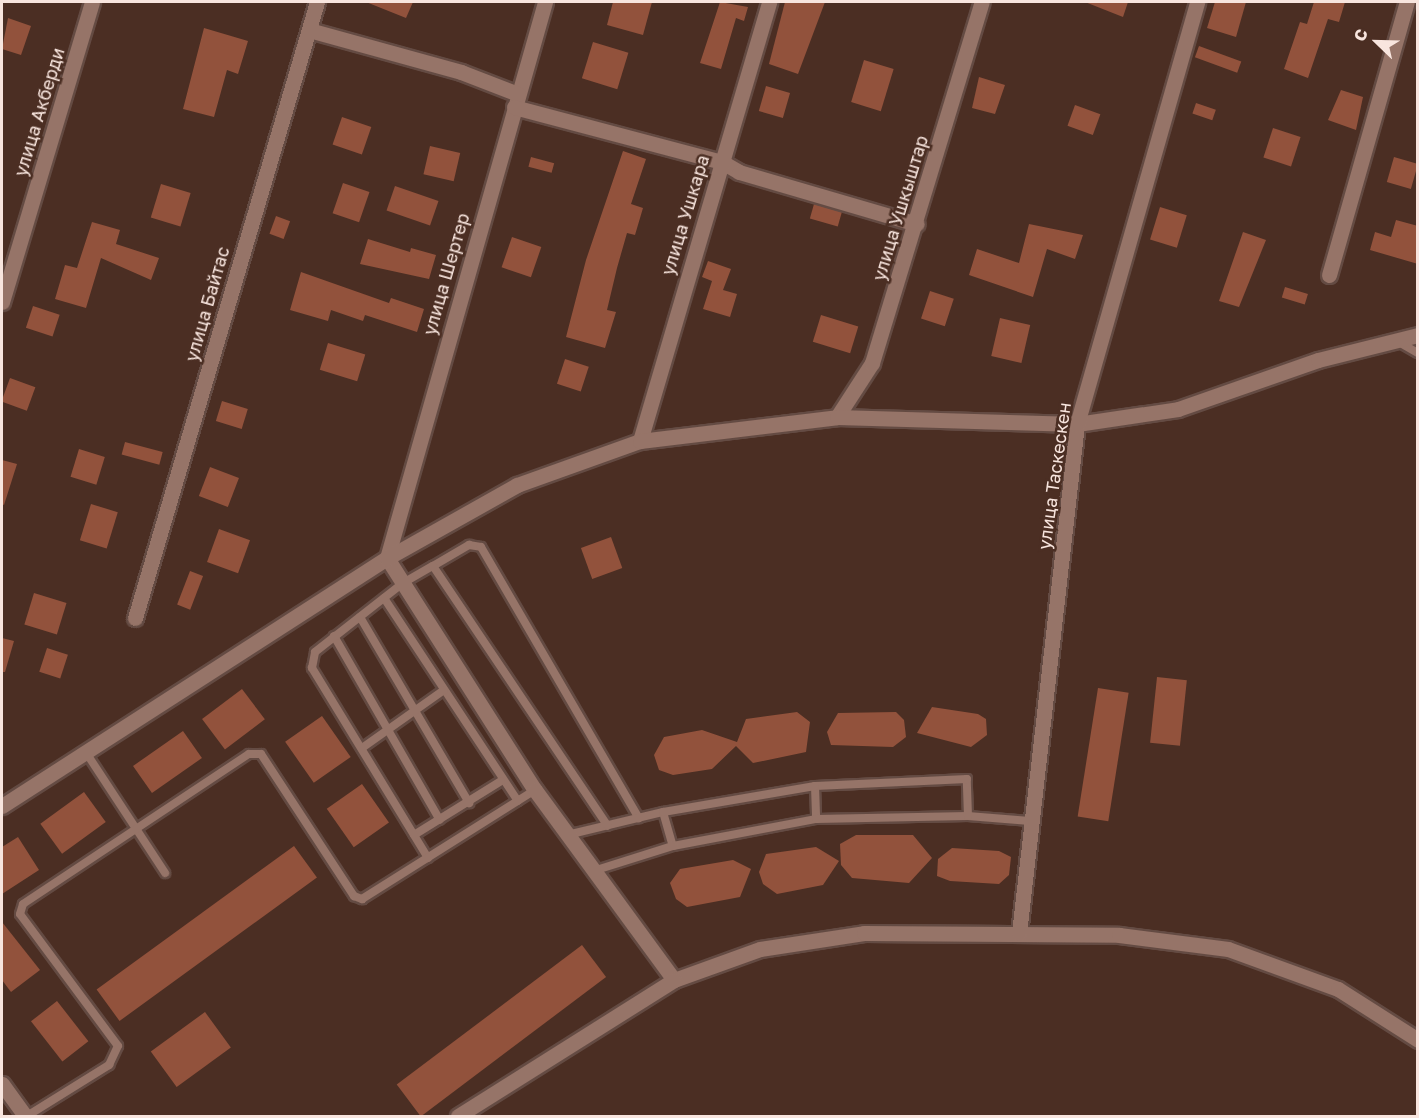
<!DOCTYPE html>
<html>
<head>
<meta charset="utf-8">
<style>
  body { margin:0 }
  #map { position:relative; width:1419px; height:1118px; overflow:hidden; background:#4b2e23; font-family:"Golos Text",sans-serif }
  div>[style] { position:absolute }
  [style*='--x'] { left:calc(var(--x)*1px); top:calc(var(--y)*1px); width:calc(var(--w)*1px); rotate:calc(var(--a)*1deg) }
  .building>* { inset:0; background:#92523c; transform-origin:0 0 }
  .roads { filter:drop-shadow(2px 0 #644b43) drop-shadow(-2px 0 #644b43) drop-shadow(0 2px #644b43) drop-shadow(0 -2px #644b43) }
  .service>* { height:8px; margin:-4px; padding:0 4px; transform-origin:4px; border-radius:4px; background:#967468 }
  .minor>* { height:15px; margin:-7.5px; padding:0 7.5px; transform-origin:7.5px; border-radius:7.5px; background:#967468 }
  span { translate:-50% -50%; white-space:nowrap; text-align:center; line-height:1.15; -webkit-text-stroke:5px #4b2e23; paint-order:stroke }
  .street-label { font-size:18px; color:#f8e5de }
  .frame { position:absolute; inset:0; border:3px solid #f8e5de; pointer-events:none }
  .north { position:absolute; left:1347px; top:12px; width:60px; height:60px; -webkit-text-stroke:4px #4b2e23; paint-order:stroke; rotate:293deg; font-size:16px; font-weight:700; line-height:24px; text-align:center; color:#f8e5de }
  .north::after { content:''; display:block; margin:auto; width:21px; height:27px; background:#f8e5de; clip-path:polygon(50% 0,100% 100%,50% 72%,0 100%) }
</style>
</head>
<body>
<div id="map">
  <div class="building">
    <div style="clip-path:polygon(366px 2px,413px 2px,406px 18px)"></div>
    <div style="clip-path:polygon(613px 2px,652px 2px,643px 35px,607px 25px)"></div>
    <div style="clip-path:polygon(720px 2px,748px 7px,744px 21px,736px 18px,721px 69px,700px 63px)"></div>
    <div style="clip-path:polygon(785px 2px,825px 2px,798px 74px,769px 64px)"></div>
    <div style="clip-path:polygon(1085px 2px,1128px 2px,1123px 17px)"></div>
    <div style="clip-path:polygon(1215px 2px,1246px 2px,1236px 37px,1207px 28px)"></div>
    <div style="clip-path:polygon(1314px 2px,1345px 2px,1339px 22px,1328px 19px,1308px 78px,1284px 69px,1300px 22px,1307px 24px)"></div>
    <div style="clip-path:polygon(8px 18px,31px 26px,21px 55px,2px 49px)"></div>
    <div style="clip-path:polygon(204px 28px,248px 41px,238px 74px,227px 70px,214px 117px,183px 109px)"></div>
    <div style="left:593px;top:42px;width:37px;height:38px;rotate:17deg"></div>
    <div style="left:1199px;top:46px;width:45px;height:12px;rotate:20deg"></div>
    <div style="left:864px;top:60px;width:31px;height:44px;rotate:17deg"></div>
    <div style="clip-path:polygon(979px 77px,1005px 85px,995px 114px,972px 108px)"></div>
    <div style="left:766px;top:86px;width:25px;height:26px;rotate:16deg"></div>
    <div style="clip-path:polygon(1341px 90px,1363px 97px,1356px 130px,1328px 120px)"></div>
    <div style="left:1196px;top:103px;width:21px;height:11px;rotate:19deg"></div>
    <div style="left:1075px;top:105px;width:27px;height:22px;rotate:20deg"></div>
    <div style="left:342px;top:117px;width:31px;height:29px;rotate:19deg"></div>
    <div style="left:1273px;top:128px;width:29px;height:31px;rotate:18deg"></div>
    <div style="left:430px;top:146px;width:31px;height:29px;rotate:13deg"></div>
    <div style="clip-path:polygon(623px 151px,646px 159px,631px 204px,643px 208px,635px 235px,627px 233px,617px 268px,607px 310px,616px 312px,605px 348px,566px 337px,586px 260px)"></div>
    <div style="left:531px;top:157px;width:24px;height:10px;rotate:15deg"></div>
    <div style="left:1394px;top:157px;width:25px;height:26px;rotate:16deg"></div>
    <div style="left:343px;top:183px;width:28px;height:32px;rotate:19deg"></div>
    <div style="left:161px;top:184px;width:31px;height:35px;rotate:17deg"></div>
    <div style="left:395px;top:186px;width:46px;height:26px;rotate:19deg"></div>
    <div style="left:814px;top:204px;width:29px;height:15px;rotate:16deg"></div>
    <div style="left:1160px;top:207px;width:28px;height:34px;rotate:17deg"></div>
    <div style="left:276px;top:216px;width:15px;height:19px;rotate:20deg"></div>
    <div style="clip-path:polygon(1396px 220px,1418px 226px,1418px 264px,1370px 250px,1375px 232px,1391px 237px)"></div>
    <div style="clip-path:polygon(92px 222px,120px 230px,116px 244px,159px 258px,151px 280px,101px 258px,86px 308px,55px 299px,65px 265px,77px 268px)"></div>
    <div style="clip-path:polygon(1029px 224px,1083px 235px,1075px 259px,1047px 249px,1033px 297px,969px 275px,977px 249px,1019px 263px)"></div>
    <div style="clip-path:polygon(1243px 232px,1266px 240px,1239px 307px,1219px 301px)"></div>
    <div style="left:512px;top:237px;width:31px;height:32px;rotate:19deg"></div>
    <div style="clip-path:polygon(368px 239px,410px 252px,411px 248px,436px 255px,429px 279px,360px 264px)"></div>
    <div style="clip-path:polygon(708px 261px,731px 269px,723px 290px,737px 294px,730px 317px,703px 309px,712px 281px,702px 277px)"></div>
    <div style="clip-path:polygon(301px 272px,389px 303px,391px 298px,424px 309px,417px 332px,365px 315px,363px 321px,331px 310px,328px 321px,290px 310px)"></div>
    <div style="left:1285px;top:287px;width:24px;height:11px;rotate:17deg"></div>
    <div style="left:930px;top:291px;width:25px;height:29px;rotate:18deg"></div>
    <div style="left:33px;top:306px;width:28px;height:23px;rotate:18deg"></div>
    <div style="left:821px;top:315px;width:39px;height:28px;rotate:17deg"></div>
    <div style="left:1000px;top:318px;width:31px;height:39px;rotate:13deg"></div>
    <div style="left:328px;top:343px;width:39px;height:28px;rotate:17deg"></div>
    <div style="left:565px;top:359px;width:25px;height:26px;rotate:18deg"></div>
    <div style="left:10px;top:378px;width:27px;height:25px;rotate:20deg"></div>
    <div style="left:222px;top:401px;width:27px;height:21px;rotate:17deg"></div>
    <div style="left:125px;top:442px;width:39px;height:13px;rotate:15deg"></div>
    <div style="left:79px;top:449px;width:27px;height:29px;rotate:17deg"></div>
    <div style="clip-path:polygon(2px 460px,17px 464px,4px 505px,2px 504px)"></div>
    <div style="left:210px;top:467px;width:31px;height:31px;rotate:21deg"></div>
    <div style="left:91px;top:504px;width:28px;height:38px;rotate:17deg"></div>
    <div style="left:219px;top:529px;width:33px;height:35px;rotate:20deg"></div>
    <div style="left:611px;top:537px;width:33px;height:32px;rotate:70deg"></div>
    <div style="left:190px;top:571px;width:14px;height:36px;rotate:21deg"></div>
    <div style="left:34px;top:593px;width:34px;height:33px;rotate:17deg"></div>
    <div style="clip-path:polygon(2px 638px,14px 641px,5px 672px,2px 672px)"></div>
    <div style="left:47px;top:648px;width:22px;height:25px;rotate:18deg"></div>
    <div style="left:1157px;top:677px;width:30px;height:66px;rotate:6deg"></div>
    <div style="left:1098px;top:688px;width:31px;height:130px;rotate:9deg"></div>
    <div style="left:242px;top:689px;width:38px;height:50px;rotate:53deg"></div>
    <div style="clip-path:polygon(932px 707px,978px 714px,986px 719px,987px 735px,971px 747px,917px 733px)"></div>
    <div style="clip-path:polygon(797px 712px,810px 722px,806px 752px,753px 763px,736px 746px,712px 769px,673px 775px,659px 770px,654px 755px,664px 737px,702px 730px,737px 742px,746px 719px)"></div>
    <div style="clip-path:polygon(896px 712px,904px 720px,906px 737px,893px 747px,831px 745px,827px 732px,838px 713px)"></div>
    <div style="left:322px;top:716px;width:50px;height:45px;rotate:55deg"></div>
    <div style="left:183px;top:731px;width:33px;height:61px;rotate:55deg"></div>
    <div style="left:362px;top:784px;width:47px;height:43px;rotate:55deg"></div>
    <div style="left:84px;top:792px;width:37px;height:54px;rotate:54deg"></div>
    <div style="clip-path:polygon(856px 835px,913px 835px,932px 858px,909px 883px,852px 878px,841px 865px,840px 844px)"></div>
    <div style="clip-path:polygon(18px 837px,39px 870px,2px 894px,2px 847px)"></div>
    <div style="left:294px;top:846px;width:39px;height:244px;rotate:54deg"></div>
    <div style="clip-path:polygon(816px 847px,839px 861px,823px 885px,777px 894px,763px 884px,759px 872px,766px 854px)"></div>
    <div style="clip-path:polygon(952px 848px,999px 851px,1011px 857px,1009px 875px,999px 884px,950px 881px,937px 876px,938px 859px)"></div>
    <div style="clip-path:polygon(733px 860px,751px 869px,740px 897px,687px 907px,676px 899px,670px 883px,680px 869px)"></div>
    <div style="clip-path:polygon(2px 922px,40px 970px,11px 992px,2px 980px)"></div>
    <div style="left:582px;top:945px;width:40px;height:232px;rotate:53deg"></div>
    <div style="left:57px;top:1001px;width:51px;height:33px;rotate:52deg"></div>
    <div style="left:205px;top:1012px;width:44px;height:67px;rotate:54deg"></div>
  </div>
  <div class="roads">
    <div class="service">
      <div style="--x:1397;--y:341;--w:24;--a:30"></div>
      <div style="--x:433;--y:566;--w:42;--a:-30.3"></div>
      <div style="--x:469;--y:545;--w:12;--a:9"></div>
      <div style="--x:481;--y:547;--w:314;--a:59.8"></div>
      <div style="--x:384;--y:598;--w:243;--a:56.6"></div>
      <div style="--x:360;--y:617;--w:216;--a:59.6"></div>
      <div style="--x:334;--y:636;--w:212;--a:60.1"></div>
      <div style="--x:362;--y:748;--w:100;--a:-35.3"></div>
      <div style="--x:85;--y:751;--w:146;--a:56.7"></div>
      <div style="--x:815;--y:786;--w:33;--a:88"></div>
      <div style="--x:968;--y:816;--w:62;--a:4.6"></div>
      <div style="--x:414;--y:835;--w:102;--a:-31.8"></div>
      <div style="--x:567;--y:835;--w:99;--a:-13.5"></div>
      <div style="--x:663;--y:812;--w:35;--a:74"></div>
      <div style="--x:673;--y:846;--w:146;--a:-10.7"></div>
      <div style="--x:816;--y:819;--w:152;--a:-1.1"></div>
      <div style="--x:968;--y:816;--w:37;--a:-92"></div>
      <div style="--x:967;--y:779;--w:152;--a:177.4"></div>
      <div style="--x:815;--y:786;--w:154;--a:170.3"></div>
      <div style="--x:428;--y:858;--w:223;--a:-121.4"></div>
      <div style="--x:312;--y:668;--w:16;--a:-79"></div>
      <div style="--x:315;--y:652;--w:112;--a:-38.1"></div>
      <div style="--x:403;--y:583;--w:34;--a:-30"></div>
      <div style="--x:433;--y:566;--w:313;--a:56.1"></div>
      <div style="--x:593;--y:871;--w:84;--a:-17.4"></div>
      <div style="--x:27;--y:1116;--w:97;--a:-31.9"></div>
      <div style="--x:109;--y:1065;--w:21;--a:-65"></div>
      <div style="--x:118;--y:1046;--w:164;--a:-126.6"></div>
      <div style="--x:20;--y:914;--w:10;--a:-73"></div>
      <div style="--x:23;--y:904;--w:271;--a:-33.6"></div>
      <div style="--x:249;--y:754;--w:12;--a:0"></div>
      <div style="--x:261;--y:754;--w:170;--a:56.8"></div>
      <div style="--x:354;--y:896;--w:9;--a:21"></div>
      <div style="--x:362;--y:899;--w:204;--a:-32.2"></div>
    </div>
    <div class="minor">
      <div style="--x:545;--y:2;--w:578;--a:105.86"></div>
      <div style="--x:387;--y:558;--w:275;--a:57.5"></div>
      <div style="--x:535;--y:790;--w:235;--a:53.8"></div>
      <div style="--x:674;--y:980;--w:91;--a:-19.8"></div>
      <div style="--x:760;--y:949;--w:105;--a:-8.7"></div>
      <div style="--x:864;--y:933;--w:255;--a:0.4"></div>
      <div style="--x:1119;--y:935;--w:110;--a:7.3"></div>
      <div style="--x:1228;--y:949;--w:117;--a:20"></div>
      <div style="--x:1338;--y:989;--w:95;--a:32.5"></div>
      <div style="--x:309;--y:30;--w:158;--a:15.4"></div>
      <div style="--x:461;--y:72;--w:61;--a:21.1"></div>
      <div style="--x:514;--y:107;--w:215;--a:14.8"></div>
      <div style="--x:722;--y:162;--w:20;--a:30"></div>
      <div style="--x:739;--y:172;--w:185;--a:16.3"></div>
      <div style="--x:1329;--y:275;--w:284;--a:-74.1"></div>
      <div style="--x:2;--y:302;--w:313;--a:-73.3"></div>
      <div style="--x:837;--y:417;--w:64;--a:-57.1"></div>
      <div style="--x:872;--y:363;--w:377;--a:-73.1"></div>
      <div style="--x:640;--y:441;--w:458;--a:-73.6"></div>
      <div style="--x:135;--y:618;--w:642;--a:-73.54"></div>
      <div style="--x:2;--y:806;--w:458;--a:-32.8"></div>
      <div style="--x:387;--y:558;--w:149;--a:-29.3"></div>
      <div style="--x:517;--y:485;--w:131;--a:-19.7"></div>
      <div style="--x:640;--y:441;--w:198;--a:-6.9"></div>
      <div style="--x:837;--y:417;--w:240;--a:1.7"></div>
      <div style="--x:1077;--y:424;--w:102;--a:-8.4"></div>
      <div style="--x:1178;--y:409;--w:148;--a:-19.3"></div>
      <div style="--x:1318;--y:360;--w:103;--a:-14"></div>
      <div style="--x:1019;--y:933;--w:512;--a:-83.5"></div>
      <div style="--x:1077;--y:424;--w:439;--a:-74.1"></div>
      <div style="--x:2;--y:1084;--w:39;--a:54"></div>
      <div style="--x:458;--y:1116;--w:255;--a:-32.2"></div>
    </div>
  </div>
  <div class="street-label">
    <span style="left:39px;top:112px;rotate:-73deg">улица Акберди</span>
    <span style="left:900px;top:208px;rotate:-73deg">улица Ушкыштар</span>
    <span style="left:685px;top:215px;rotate:-73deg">улица Ушкара</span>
    <span style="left:446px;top:274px;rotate:-74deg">улица Шертер</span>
    <span style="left:207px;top:304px;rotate:-74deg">улица Байтас</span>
    <span style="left:1054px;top:476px;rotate:-82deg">улица Таскескен</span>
  </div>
  <div class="frame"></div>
  <div class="north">С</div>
</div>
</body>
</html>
